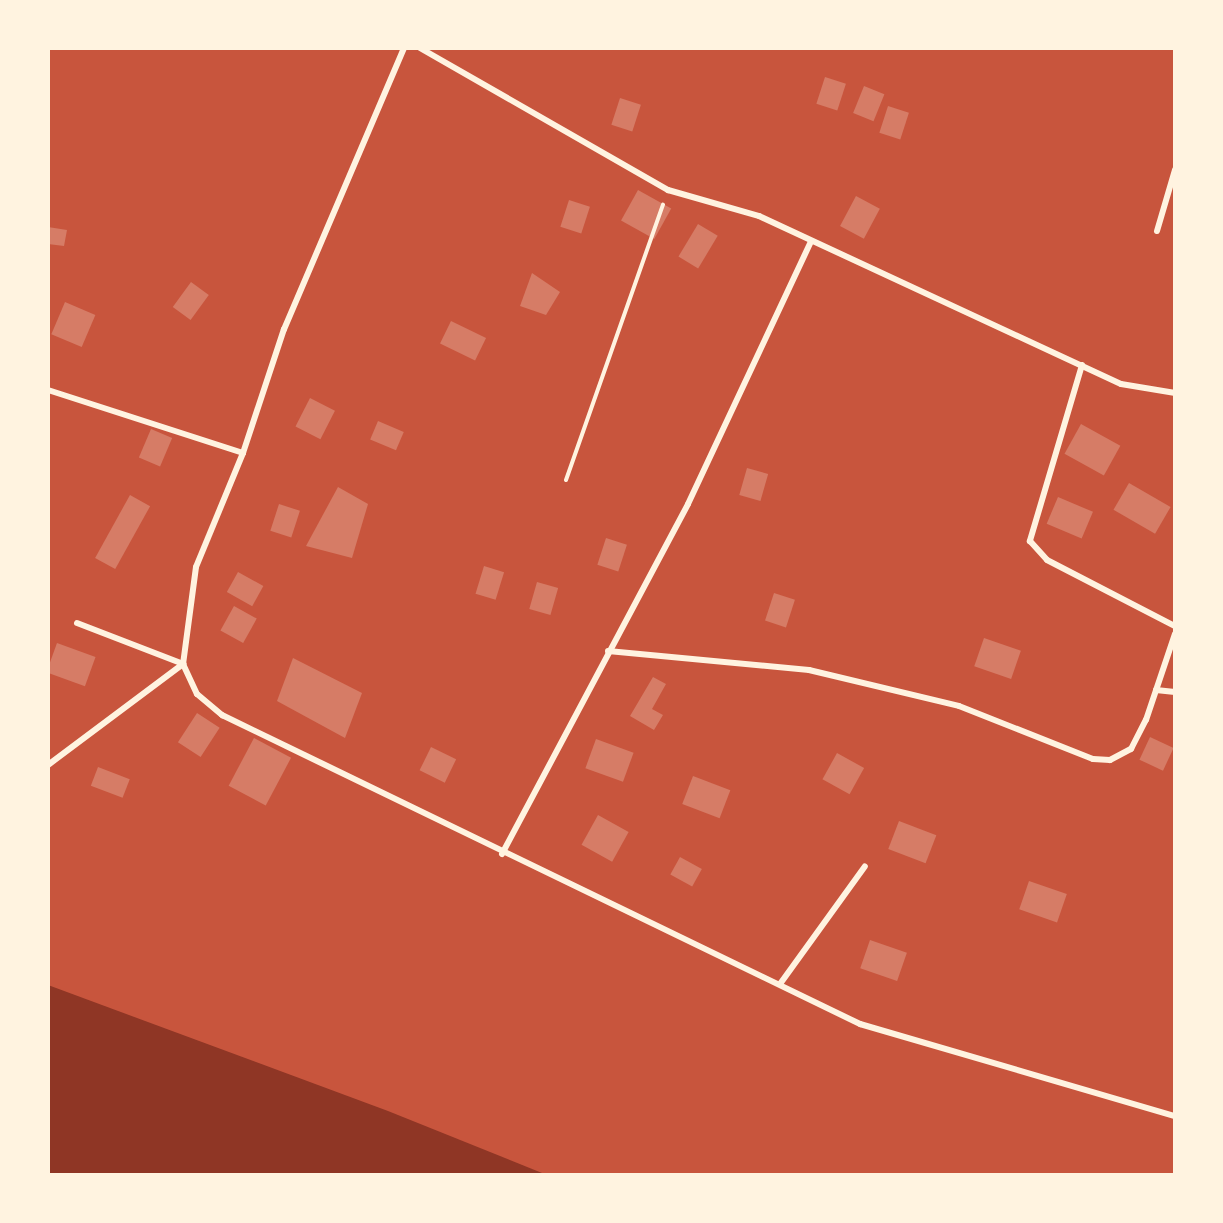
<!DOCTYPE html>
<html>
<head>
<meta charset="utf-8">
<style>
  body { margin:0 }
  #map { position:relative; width:1223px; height:1223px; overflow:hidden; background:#c8553d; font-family:Montserrat,sans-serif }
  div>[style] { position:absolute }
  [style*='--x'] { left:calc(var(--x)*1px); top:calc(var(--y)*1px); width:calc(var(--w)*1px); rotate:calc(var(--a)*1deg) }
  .water>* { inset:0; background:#8f3625 }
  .building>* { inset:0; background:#d67c66; transform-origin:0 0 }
  .path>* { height:4px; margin:-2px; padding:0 2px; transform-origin:2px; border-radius:2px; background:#fff3e0 }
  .minor>* { height:6px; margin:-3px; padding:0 3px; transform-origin:3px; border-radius:3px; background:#fff3e0 }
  span { translate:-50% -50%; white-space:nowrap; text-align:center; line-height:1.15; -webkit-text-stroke:4.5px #fff3e0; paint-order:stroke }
  .frame { position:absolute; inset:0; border:50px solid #fff3e0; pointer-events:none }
</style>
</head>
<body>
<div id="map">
  <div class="water">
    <div style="clip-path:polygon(48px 985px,388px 1111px,547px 1175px,48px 1175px)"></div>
  </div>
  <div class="building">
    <div style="left:825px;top:77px;width:22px;height:28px;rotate:18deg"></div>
    <div style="left:864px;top:86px;width:22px;height:29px;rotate:22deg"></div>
    <div style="left:620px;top:98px;width:22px;height:28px;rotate:18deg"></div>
    <div style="left:888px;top:106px;width:22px;height:28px;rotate:18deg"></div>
    <div style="left:638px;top:190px;width:38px;height:35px;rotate:29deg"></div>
    <div style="left:856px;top:196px;width:27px;height:34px;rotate:28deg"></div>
    <div style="left:569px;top:200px;width:22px;height:28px;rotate:18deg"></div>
    <div style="left:698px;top:224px;width:23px;height:38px;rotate:31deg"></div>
    <div style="clip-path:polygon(48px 227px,67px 230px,64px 246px,48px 244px)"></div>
    <div style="clip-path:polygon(532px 273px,560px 292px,546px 315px,520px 306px)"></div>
    <div style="left:191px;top:282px;width:22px;height:31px;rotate:36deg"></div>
    <div style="left:65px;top:302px;width:33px;height:35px;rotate:23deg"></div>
    <div style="left:451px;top:321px;width:39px;height:25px;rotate:26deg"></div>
    <div style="left:310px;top:398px;width:28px;height:32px;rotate:27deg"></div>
    <div style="left:378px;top:421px;width:28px;height:20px;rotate:23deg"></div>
    <div style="left:1081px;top:424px;width:45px;height:34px;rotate:29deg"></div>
    <div style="left:151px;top:429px;width:23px;height:31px;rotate:23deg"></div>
    <div style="left:747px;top:468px;width:22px;height:28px;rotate:16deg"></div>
    <div style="left:1129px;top:483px;width:48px;height:31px;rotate:30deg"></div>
    <div style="clip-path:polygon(338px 487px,368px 504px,352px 558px,306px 546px)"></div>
    <div style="left:130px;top:495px;width:23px;height:72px;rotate:29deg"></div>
    <div style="left:1058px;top:497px;width:38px;height:29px;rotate:23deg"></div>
    <div style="left:279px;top:504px;width:22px;height:28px;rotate:18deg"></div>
    <div style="left:606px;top:538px;width:22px;height:28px;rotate:18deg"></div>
    <div style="left:484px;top:566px;width:21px;height:29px;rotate:17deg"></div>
    <div style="left:238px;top:572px;width:29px;height:23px;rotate:29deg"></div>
    <div style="left:537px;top:582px;width:22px;height:28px;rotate:16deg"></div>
    <div style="left:774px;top:593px;width:22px;height:29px;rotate:18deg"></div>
    <div style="left:234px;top:606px;width:26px;height:28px;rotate:29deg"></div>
    <div style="left:984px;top:638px;width:39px;height:30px;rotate:19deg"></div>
    <div style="left:57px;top:643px;width:41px;height:31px;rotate:20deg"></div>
    <div style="clip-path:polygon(293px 658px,362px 693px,345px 738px,277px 701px)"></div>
    <div style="clip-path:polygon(653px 677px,666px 684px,652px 709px,663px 715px,654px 730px,630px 716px)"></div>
    <div style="left:197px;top:713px;width:27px;height:35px;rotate:33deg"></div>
    <div style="left:1150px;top:737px;width:26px;height:25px;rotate:25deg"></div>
    <div style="left:254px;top:738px;width:42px;height:54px;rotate:28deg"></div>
    <div style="left:596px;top:739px;width:40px;height:31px;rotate:20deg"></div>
    <div style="left:431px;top:747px;width:28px;height:26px;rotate:26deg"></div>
    <div style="left:837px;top:753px;width:31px;height:30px;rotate:29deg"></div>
    <div style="left:98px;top:767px;width:34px;height:20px;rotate:21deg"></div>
    <div style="left:693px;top:776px;width:40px;height:30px;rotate:21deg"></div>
    <div style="left:598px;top:815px;width:35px;height:34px;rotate:29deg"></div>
    <div style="left:899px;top:821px;width:40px;height:30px;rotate:21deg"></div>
    <div style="left:680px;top:857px;width:25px;height:20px;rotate:29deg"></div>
    <div style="left:1029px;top:881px;width:40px;height:30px;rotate:19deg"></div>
    <div style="left:870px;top:940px;width:39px;height:30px;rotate:19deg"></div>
  </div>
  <div class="path">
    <div style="--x:566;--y:480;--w:292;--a:-70.6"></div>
  </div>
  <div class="minor">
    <div style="--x:404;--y:48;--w:306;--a:113.1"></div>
    <div style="--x:284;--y:329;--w:131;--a:108.3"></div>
    <div style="--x:243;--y:453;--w:123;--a:112.4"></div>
    <div style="--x:196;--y:567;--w:98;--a:97.6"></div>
    <div style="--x:183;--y:664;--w:33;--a:65"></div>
    <div style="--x:197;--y:694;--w:33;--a:40"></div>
    <div style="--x:222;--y:715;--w:709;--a:25.84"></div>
    <div style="--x:860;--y:1024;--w:328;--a:16.3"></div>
    <div style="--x:420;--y:48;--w:286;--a:29.8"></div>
    <div style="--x:668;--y:190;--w:95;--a:15.9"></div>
    <div style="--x:759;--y:216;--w:399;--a:24.9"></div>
    <div style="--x:1121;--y:384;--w:55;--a:9.5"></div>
    <div style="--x:1157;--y:231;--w:64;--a:-73.6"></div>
    <div style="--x:1082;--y:365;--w:184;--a:106.5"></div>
    <div style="--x:1030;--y:541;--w:25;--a:48"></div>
    <div style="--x:1047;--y:560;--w:144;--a:27.3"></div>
    <div style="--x:48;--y:390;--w:205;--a:17.9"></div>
    <div style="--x:77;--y:623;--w:114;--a:21.1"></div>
    <div style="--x:608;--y:651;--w:202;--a:5.4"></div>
    <div style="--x:809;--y:670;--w:154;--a:13.5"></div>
    <div style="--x:959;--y:706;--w:144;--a:21.6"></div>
    <div style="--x:1093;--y:759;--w:17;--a:3"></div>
    <div style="--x:1110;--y:760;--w:24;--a:-28"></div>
    <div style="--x:1131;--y:749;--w:33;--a:-63"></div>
    <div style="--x:1146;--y:720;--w:91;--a:-71.4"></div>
    <div style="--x:1156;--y:690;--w:19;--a:6"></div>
    <div style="--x:48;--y:765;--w:169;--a:-36.8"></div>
    <div style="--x:502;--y:854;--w:396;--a:-62"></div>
    <div style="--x:688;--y:504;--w:289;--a:-64.9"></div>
    <div style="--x:780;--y:984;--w:145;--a:-54.2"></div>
  </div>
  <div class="frame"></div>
</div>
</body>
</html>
